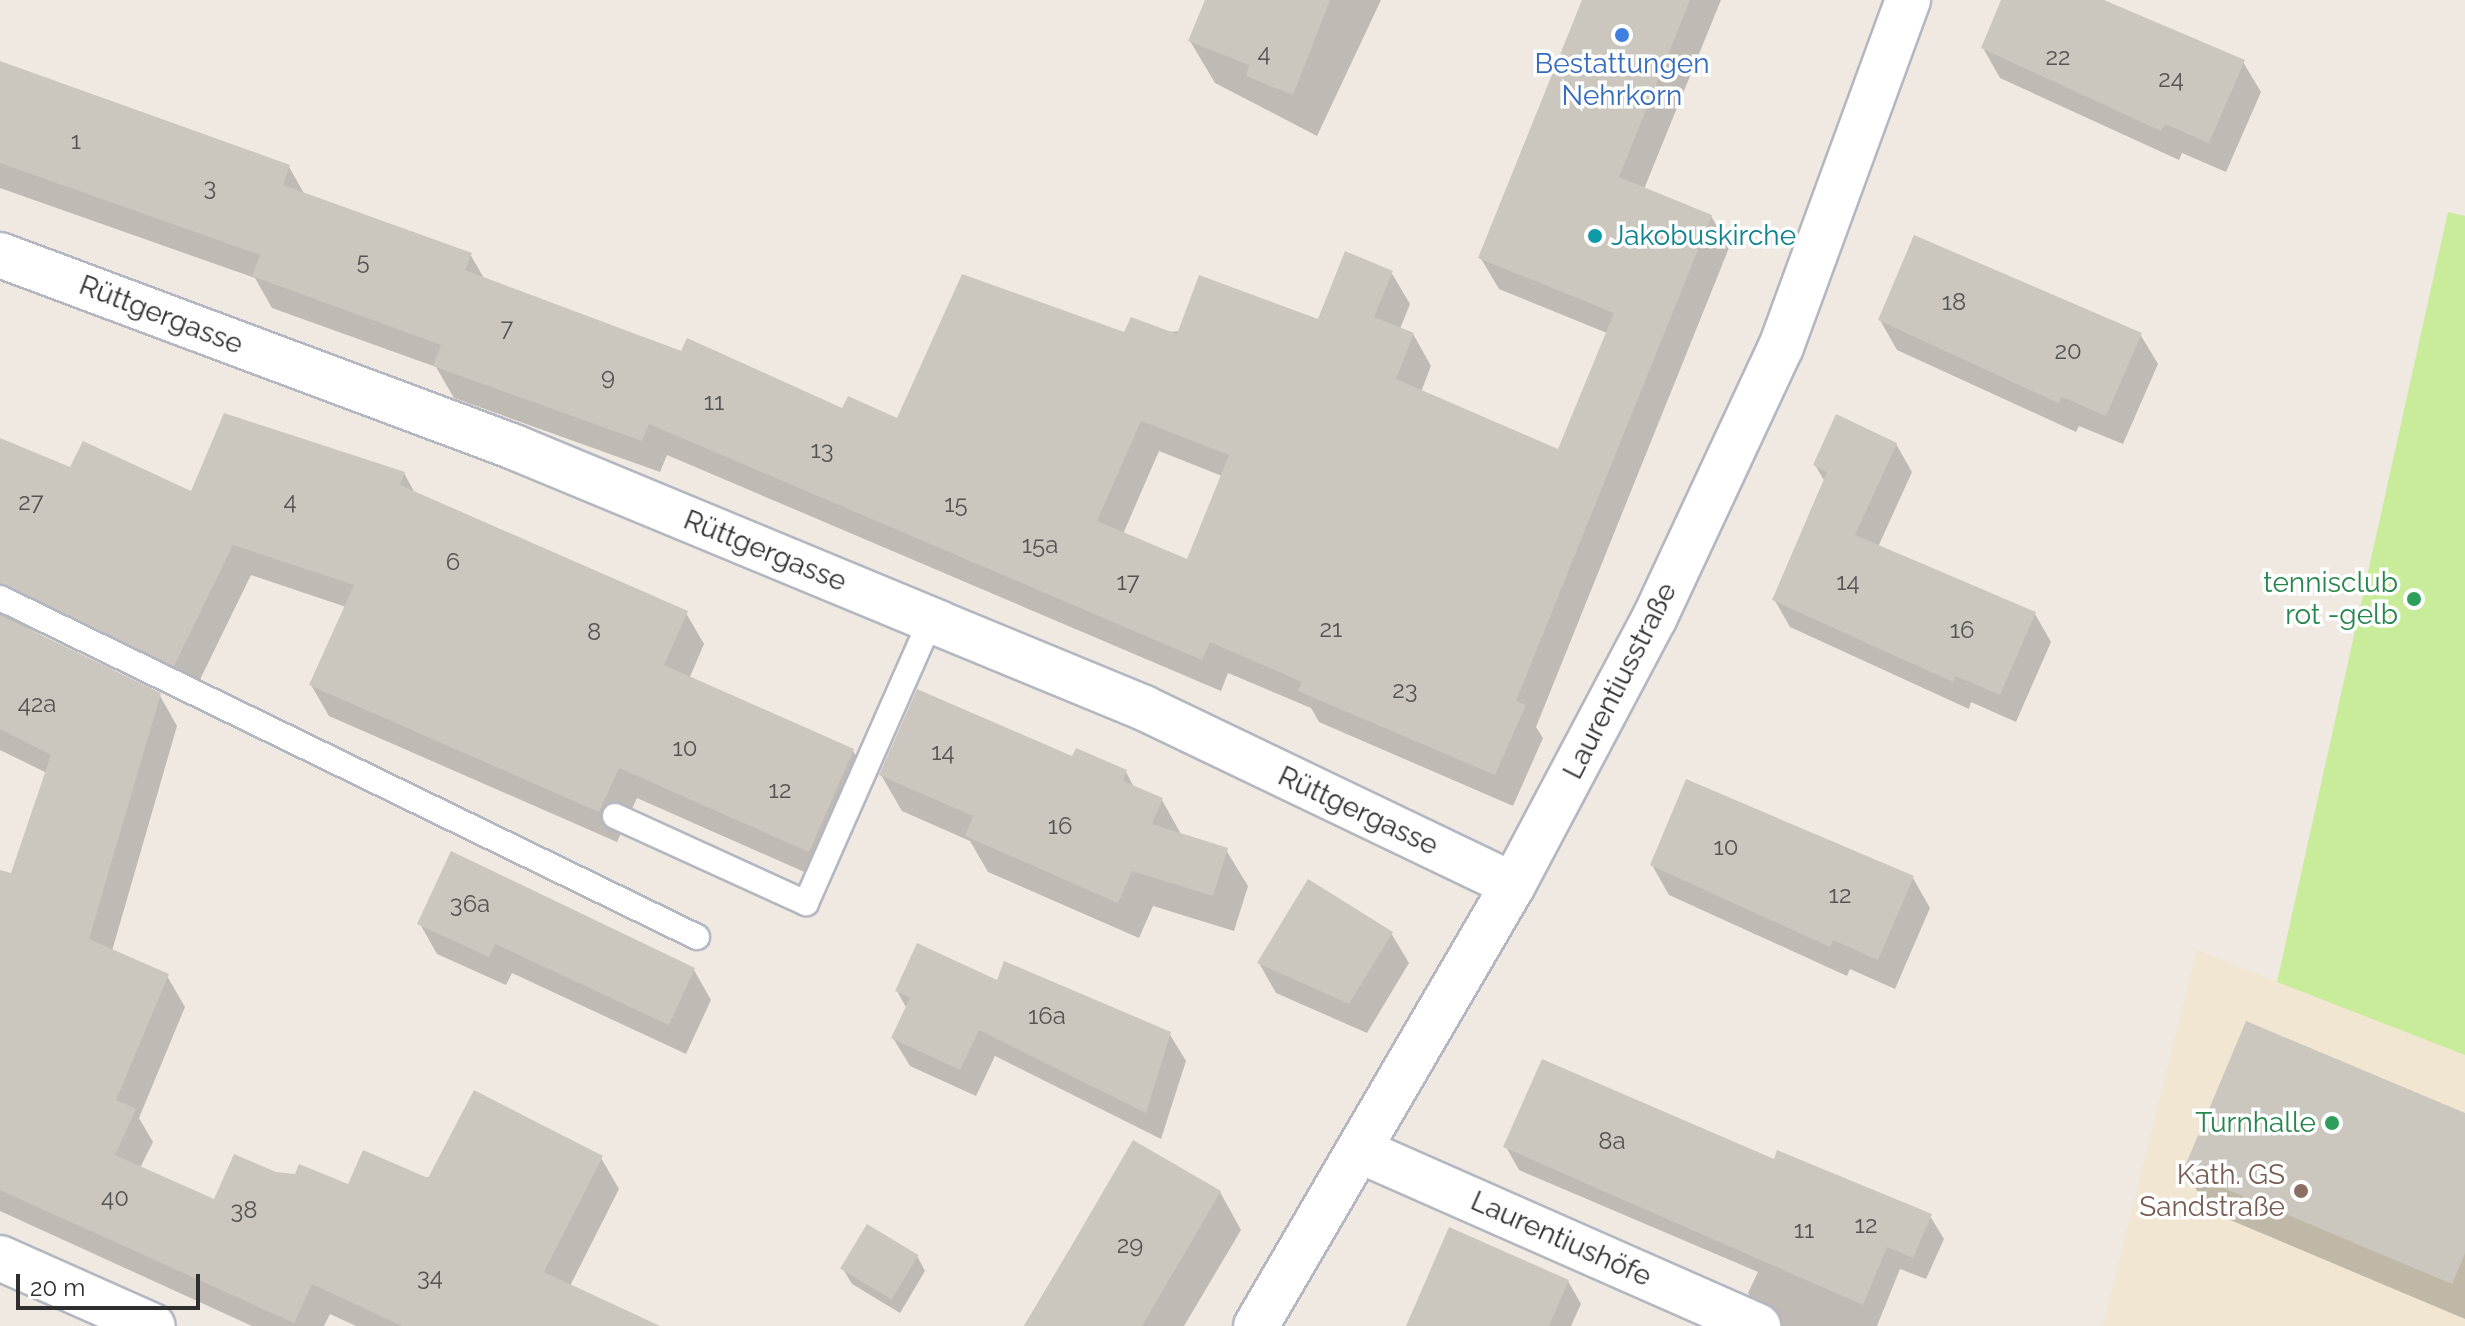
<!DOCTYPE html>
<html>
<head>
<meta charset="utf-8">
<style>
  body { margin:0 }
  #map { position:relative; width:2465px; height:1326px; overflow:hidden; background:#efe9e1; font-family:Raleway,sans-serif }
  div>[style] { position:absolute }
  [style*='--x'] { left:calc(var(--x)*1px); top:calc(var(--y)*1px); width:calc(var(--w)*1px); rotate:calc(var(--a)*1deg) }
  .education>* { inset:0; background:#f0e6d1 }
  .pitch>* { inset:0; background:#c9ec9a }
  .shadow>* { inset:0; background:#0003 }
  .building>* { inset:0; background:#cbc7bf; transform-origin:0 0 }
  .roads { filter:drop-shadow(2px 0 #b4b7c1) drop-shadow(-2px 0 #b4b7c1) drop-shadow(0 2px #b4b7c1) drop-shadow(0 -2px #b4b7c1) }
  .lane>* { height:24px; margin:-12px; padding:0 12px; transform-origin:12px; border-radius:12px; background:#fff }
  .street>* { height:44px; margin:-22px; padding:0 22px; transform-origin:22px; border-radius:22px; background:#fff }
  .dots>* { width:22px; height:22px; translate:-50% -50%; box-sizing:border-box; border:4px solid #fff; border-radius:50% }
  span { translate:-50% -50%; white-space:nowrap; text-align:center; line-height:1.15; -webkit-text-stroke:7px #fff; paint-order:stroke }
  .number-label { font-size:24px; color:#555452 }
  .number-label span { -webkit-text-stroke-width:0 }
  .shop-label { font-size:28px; color:#366cbe }
  .culture-label { font-size:28px; color:#0d838f }
  .left { translate:0 -50%; text-align:left }
  .street-label { font-size:28px; color:#2e2e2e }
  .leisure-label { font-size:28px; color:#27864d }
  .right { translate:-100% -50%; text-align:right }
  .education-label { font-size:28px; color:#785e54 }
  .scale { position:absolute; left:16px; top:1274px; width:184px; height:36px; box-sizing:border-box; border:4px solid #2e2e2e; border-top:0; padding-left:10px; font-size:24px; line-height:28px; white-space:nowrap; color:#2e2e2e; -webkit-text-stroke:6px #fff; paint-order:stroke }
</style>
</head>
<body>
<div id="map">
  <div class="education">
    <div style="clip-path:polygon(2197px 950px,2465px 1055px,2465px 1326px,2103px 1326px)"></div>
  </div>
  <div class="pitch">
    <div style="clip-path:polygon(2448px 212px,2465px 216px,2465px 1055px,2277px 982px)"></div>
  </div>
  <div class="shadow">
    <div style="clip-path:polygon(1207px 0,1381px 0,1317px 136px,1215px 83px,1190px 41px)"></div>
    <div style="clip-path:polygon(evenodd,1584px 0,1721px 0,1644px 189px,1711px 216px,1729px 248px,1536px 727px,1543px 738px,1513px 806px,1319px 722px,1311px 708px,1228px 673px,1221px 691px,667px 455px,660px 472px,454px 398px,436px 367px,272px 308px,255px 278px,0 188px,0 63px,289px 167px,305px 195px,470px 254px,485px 280px,843px 410px,898px 421px,1125px 335px,1319px 321px,1391px 272px,1410px 304px,1400px 329px,1413px 334px,1431px 366px,1421px 392px,1559px 452px,1607px 333px,1499px 289px,1480px 257px,1584px 0,1159px 451px,1222px 476px,1188px 562px,1123px 534px,1159px 451px)"></div>
    <div style="clip-path:polygon(2004px 0,2099px 0,2243px 62px,2261px 92px,2226px 172px,2182px 153px,2179px 160px,2000px 78px,1983px 48px)"></div>
    <div style="clip-path:polygon(1880px 320px,2140px 334px,2158px 364px,2123px 444px,2079px 426px,2076px 432px,1897px 350px)"></div>
    <div style="clip-path:polygon(0 440px,71px 470px,192px 494px,404px 473px,416px 495px,686px 613px,704px 644px,689px 679px,853px 751px,871px 782px,827px 882px,637px 798px,617px 842px,329px 716px,311px 685px,346px 607px,251px 575px,192px 696px,7px 620px,159px 694px,177px 726px,112px 951px,167px 976px,185px 1007px,139px 1118px,153px 1142px,140px 1168px,215px 1201px,276px 1174px,349px 1186px,601px 1158px,619px 1189px,570px 1286px,655px 1326px,356px 1326px,330px 1314px,324px 1326px,252px 1326px,0 1211px,0 872px,12px 875px,47px 773px,0 750px)"></div>
    <div style="clip-path:polygon(1896px 444px,1912px 472px,1878px 547px,2035px 614px,2051px 642px,2016px 722px,1971px 702px,1969px 709px,1790px 627px,1774px 599px,1825px 482px,1815px 465px)"></div>
    <div style="clip-path:polygon(1073px 759px,1126px 772px,1135px 789px,1162px 800px,1182px 836px,1226px 850px,1248px 886px,1234px 931px,1153px 906px,1139px 938px,988px 872px,970px 841px,902px 811px,881px 775px)"></div>
    <div style="clip-path:polygon(1652px 865px,1913px 878px,1930px 908px,1895px 989px,1850px 969px,1847px 976px,1669px 895px)"></div>
    <div style="clip-path:polygon(420px 924px,694px 970px,711px 1000px,686px 1054px,512px 973px,506px 985px,437px 954px)"></div>
    <div style="clip-path:polygon(1391px 933px,1409px 963px,1367px 1033px,1276px 993px,1259px 963px)"></div>
    <div style="clip-path:polygon(897px 991px,1169px 1033px,1186px 1061px,1161px 1139px,995px 1056px,976px 1096px,910px 1066px,893px 1038px,907px 1009px)"></div>
    <div style="clip-path:polygon(2465px 1116px,2465px 1319px,2209px 1211px,2185px 1170px)"></div>
    <div style="clip-path:polygon(1133px 1143px,1220px 1192px,1241px 1230px,1184px 1326px,1024px 1326px)"></div>
    <div style="clip-path:polygon(1506px 1147px,1775px 1161px,1930px 1216px,1944px 1239px,1926px 1279px,1900px 1269px,1877px 1326px,1779px 1326px,1762px 1316px,1748px 1293px,1758px 1272px,1519px 1170px)"></div>
    <div style="clip-path:polygon(917px 1256px,925px 1271px,900px 1313px,852px 1284px,843px 1269px)"></div>
    <div style="clip-path:polygon(1568px 1281px,1581px 1304px,1571px 1326px,1408px 1326px)"></div>
  </div>
  <div class="building">
    <div style="clip-path:polygon(1205px 0,1330px 0,1293px 95px,1246px 76px,1249px 65px,1188px 41px)"></div>
    <div style="clip-path:polygon(evenodd,1582px 0,1690px 0,1619px 177px,1712px 215px,1516px 701px,1526px 705px,1495px 775px,1298px 691px,1302px 682px,1210px 642px,1202px 660px,649px 424px,642px 441px,433px 366px,441px 345px,252px 276px,260px 255px,0 163px,0 61px,290px 165px,283px 185px,472px 253px,465px 270px,681px 351px,687px 338px,842px 408px,848px 396px,897px 418px,962px 274px,1124px 332px,1131px 317px,1177px 334px,1199px 275px,1318px 319px,1345px 251px,1393px 271px,1374px 317px,1414px 333px,1396px 379px,1558px 449px,1614px 313px,1478px 258px,1582px 0,1141px 421px,1229px 455px,1187px 559px,1097px 521px,1141px 421px)"></div>
    <div style="clip-path:polygon(2001px 0,2104px 0,2245px 60px,2209px 143px,2165px 124px,2161px 131px,1981px 48px)"></div>
    <div style="clip-path:polygon(1914px 235px,2142px 333px,2106px 416px,2062px 397px,2058px 403px,1878px 320px)"></div>
    <div style="clip-path:polygon(224px 413px,405px 472px,400px 485px,688px 611px,664px 665px,854px 749px,809px 852px,619px 768px,599px 812px,309px 685px,354px 585px,233px 545px,174px 666px,0 583px,0 438px,70px 467px,83px 441px,191px 491px)"></div>
    <div style="clip-path:polygon(1836px 414px,1897px 443px,1855px 535px,2036px 612px,2000px 695px,1955px 676px,1953px 682px,1772px 600px,1827px 472px,1813px 465px)"></div>
    <div style="clip-path:polygon(0 615px,161px 693px,89px 939px,169px 974px,116px 1100px,136px 1109px,115px 1155px,214px 1199px,234px 1154px,276px 1172px,295px 1174px,299px 1164px,348px 1184px,363px 1150px,428px 1178px,474px 1090px,603px 1156px,544px 1272px,660px 1326px,402px 1326px,312px 1284px,294px 1323px,0 1190px,0 870px,11px 873px,51px 755px,0 729px)"></div>
    <div style="clip-path:polygon(917px 689px,1072px 756px,1076px 748px,1127px 770px,1123px 781px,1163px 798px,1152px 824px,1228px 848px,1213px 896px,1132px 871px,1118px 903px,965px 836px,973px 816px,879px 775px)"></div>
    <div style="clip-path:polygon(1686px 779px,1914px 876px,1878px 960px,1833px 940px,1830px 947px,1650px 865px)"></div>
    <div style="clip-path:polygon(451px 851px,695px 968px,669px 1025px,495px 944px,489px 957px,417px 924px)"></div>
    <div style="clip-path:polygon(1308px 879px,1393px 932px,1349px 1004px,1257px 963px)"></div>
    <div style="clip-path:polygon(917px 943px,997px 980px,1004px 961px,1171px 1032px,1146px 1113px,979px 1030px,960px 1070px,891px 1038px,910px 998px,895px 991px)"></div>
    <div style="clip-path:polygon(2246px 1021px,2465px 1113px,2465px 1253px,2452px 1284px,2183px 1171px)"></div>
    <div style="clip-path:polygon(1542px 1059px,1774px 1159px,1777px 1150px,1932px 1214px,1913px 1258px,1887px 1247px,1863px 1305px,1503px 1147px)"></div>
    <div style="clip-path:polygon(1133px 1140px,1221px 1191px,1142px 1326px,1025px 1326px)"></div>
    <div style="left:867px;top:1224px;width:60px;height:52px;rotate:31deg"></div>
    <div style="clip-path:polygon(1449px 1227px,1569px 1280px,1549px 1326px,1406px 1326px)"></div>
  </div>
  <div class="roads">
    <div class="lane">
      <div style="--x:0;--y:598;--w:775;--a:25.94"></div>
      <div style="--x:615;--y:816;--w:210;--a:24.5"></div>
      <div style="--x:806;--y:903;--w:309;--a:-66.2"></div>
    </div>
    <div class="street">
      <div style="--x:0;--y:255;--w:549;--a:20.48"></div>
      <div style="--x:514;--y:447;--w:459;--a:22.5"></div>
      <div style="--x:938;--y:623;--w:223;--a:22.4"></div>
      <div style="--x:1144;--y:708;--w:409;--a:25.6"></div>
      <div style="--x:1363;--y:1152;--w:432;--a:23.8"></div>
      <div style="--x:0;--y:1258;--w:167;--a:24"></div>
      <div style="--x:1256;--y:1326;--w:510;--a:-59.77"></div>
      <div style="--x:1513;--y:885;--w:301;--a:-62.1"></div>
      <div style="--x:1654;--y:619;--w:300;--a:-65"></div>
      <div style="--x:1781;--y:347;--w:370;--a:-69.9"></div>
    </div>
  </div>
  <div class="dots">
    <div style="left:1622px;top:35px;background:#3f7fe0"></div>
    <div style="left:1595px;top:236px;background:#0f9aa8"></div>
    <div style="left:2414px;top:599px;background:#2e9e5b"></div>
    <div style="left:2332px;top:1123px;background:#2e9e5b"></div>
    <div style="left:2301px;top:1191px;background:#8d6e63"></div>
  </div>
  <div class="number-label">
    <span style="left:1264px;top:53px">4</span>
    <span style="left:2058px;top:57px">22</span>
    <span style="left:2171px;top:79px">24</span>
    <span style="left:76px;top:141px">1</span>
    <span style="left:210px;top:187px">3</span>
    <span style="left:363px;top:261px">5</span>
    <span style="left:1954px;top:302px">18</span>
    <span style="left:507px;top:328px">7</span>
    <span style="left:2068px;top:351px">20</span>
    <span style="left:608px;top:377px">9</span>
    <span style="left:714px;top:402px">11</span>
    <span style="left:822px;top:450px">13</span>
    <span style="left:290px;top:501px">4</span>
    <span style="left:31px;top:502px">27</span>
    <span style="left:956px;top:504px">15</span>
    <span style="left:1040px;top:545px">15a</span>
    <span style="left:453px;top:562px">6</span>
    <span style="left:1128px;top:582px">17</span>
    <span style="left:1848px;top:582px">14</span>
    <span style="left:1331px;top:629px">21</span>
    <span style="left:1962px;top:630px">16</span>
    <span style="left:594px;top:632px">8</span>
    <span style="left:1405px;top:690px">23</span>
    <span style="left:37px;top:704px">42a</span>
    <span style="left:685px;top:748px">10</span>
    <span style="left:943px;top:752px">14</span>
    <span style="left:780px;top:790px">12</span>
    <span style="left:1060px;top:826px">16</span>
    <span style="left:1726px;top:847px">10</span>
    <span style="left:1840px;top:895px">12</span>
    <span style="left:470px;top:904px">36a</span>
    <span style="left:1047px;top:1016px">16a</span>
    <span style="left:1612px;top:1141px">8a</span>
    <span style="left:115px;top:1198px">40</span>
    <span style="left:244px;top:1210px">38</span>
    <span style="left:1866px;top:1225px">12</span>
    <span style="left:1804px;top:1230px">11</span>
    <span style="left:1130px;top:1245px">29</span>
    <span style="left:430px;top:1277px">34</span>
  </div>
  <div class="shop-label">
    <span style="left:1622px;top:80px">Bestattungen<br>Nehrkorn</span>
  </div>
  <div class="culture-label">
    <span class="left" style="left:1611px;top:236px">Jakobuskirche</span>
  </div>
  <div class="street-label">
    <span style="left:161px;top:315px;rotate:21deg">Rüttgergasse</span>
    <span style="left:765px;top:551px;rotate:22deg">Rüttgergasse</span>
    <span style="left:1620px;top:681px;rotate:-63deg">Laurentiusstraße</span>
    <span style="left:1358px;top:811px;rotate:25deg">Rüttgergasse</span>
    <span style="left:1561px;top:1239px;rotate:24deg">Laurentiushöfe</span>
  </div>
  <div class="leisure-label">
    <span class="right" style="left:2398px;top:599px">tennisclub<br>rot -gelb</span>
    <span class="right" style="left:2316px;top:1123px">Turnhalle</span>
  </div>
  <div class="education-label">
    <span class="right" style="left:2285px;top:1191px">Kath. GS<br>Sandstraße</span>
  </div>
  <div class="scale">20 m</div>
</div>
</body>
</html>
